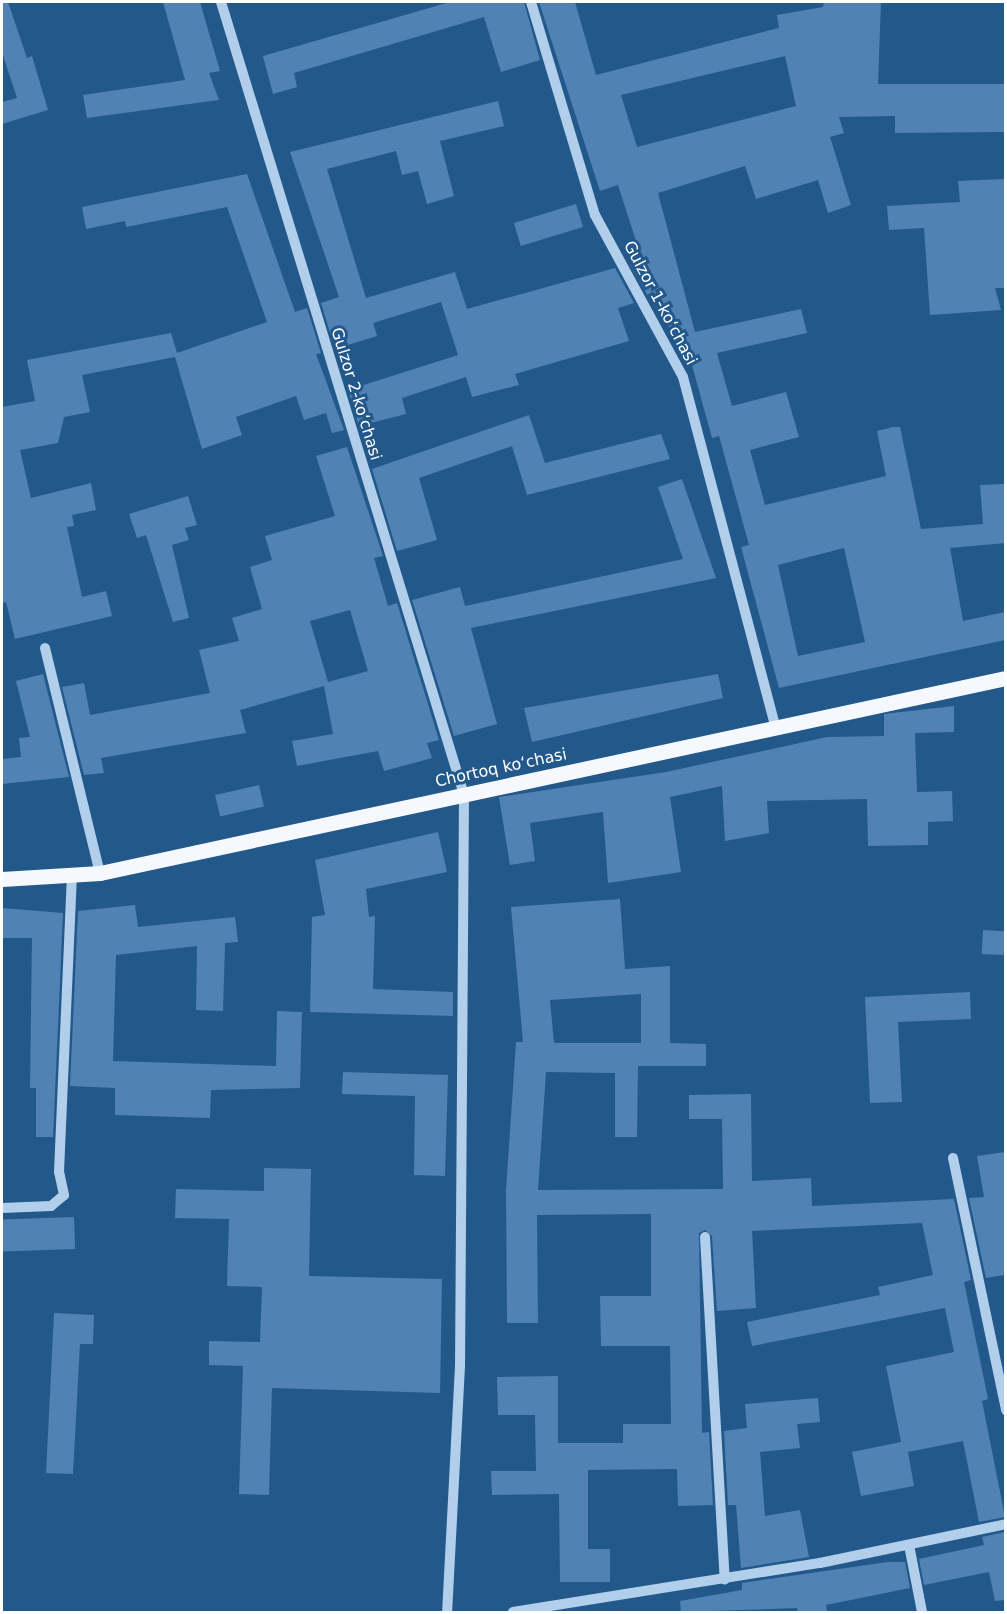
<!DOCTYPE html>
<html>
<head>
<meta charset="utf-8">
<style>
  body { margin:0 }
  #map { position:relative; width:1007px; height:1614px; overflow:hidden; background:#23588b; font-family:"DejaVu Sans",sans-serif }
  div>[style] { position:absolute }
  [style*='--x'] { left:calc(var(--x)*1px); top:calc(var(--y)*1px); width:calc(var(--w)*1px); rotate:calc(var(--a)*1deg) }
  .building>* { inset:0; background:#5083b4; transform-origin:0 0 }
  .minor>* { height:10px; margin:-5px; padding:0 5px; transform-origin:5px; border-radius:5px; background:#b1cfea }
  .major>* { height:15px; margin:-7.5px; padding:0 7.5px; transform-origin:7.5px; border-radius:7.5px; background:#f5f9fe }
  span { translate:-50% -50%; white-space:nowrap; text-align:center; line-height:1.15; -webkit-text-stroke:6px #23588b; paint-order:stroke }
  .street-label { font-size:16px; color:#fff }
  .frame { position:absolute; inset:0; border:3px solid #fff; pointer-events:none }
</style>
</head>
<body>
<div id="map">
  <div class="building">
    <div style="clip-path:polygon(2px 2px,8px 2px,27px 58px,32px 56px,48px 110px,2px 124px,2px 102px,17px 98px,2px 52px)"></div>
    <div style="clip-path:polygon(163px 2px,200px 2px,220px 71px,209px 73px,219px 100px,87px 118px,83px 95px,185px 80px)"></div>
    <div style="clip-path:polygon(450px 2px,524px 2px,540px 60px,501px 72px,484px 17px,294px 73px,297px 87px,273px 94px,263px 56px)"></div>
    <div style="clip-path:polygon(evenodd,539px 2px,575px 2px,596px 75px,779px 28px,777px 15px,823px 7px,824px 2px,881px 2px,878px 84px,1005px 84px,1005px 132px,895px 133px,895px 116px,839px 117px,844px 133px,830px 137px,851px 205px,828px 213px,818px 180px,756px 199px,745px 166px,658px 193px,695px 332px,801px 309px,807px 333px,717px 353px,732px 406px,786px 392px,799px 437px,750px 450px,765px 505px,886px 476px,877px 431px,893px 427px,900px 427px,921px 529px,983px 524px,980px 485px,1005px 484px,1005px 543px,950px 548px,963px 621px,1005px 612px,1005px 640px,779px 688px,741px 547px,749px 545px,719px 436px,712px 438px,684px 336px,673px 339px,658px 295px,649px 298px,630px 264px,642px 260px,618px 185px,600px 191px,539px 2px,785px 56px,796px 106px,637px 147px,621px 95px,785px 56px,539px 2px,844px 548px,865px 642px,798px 656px,778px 565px,844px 548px)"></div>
    <div style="clip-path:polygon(498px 101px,504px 126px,440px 141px,454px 196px,427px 204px,418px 171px,402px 175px,396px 151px,327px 169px,366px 298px,455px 272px,467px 309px,615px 268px,634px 303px,618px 308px,629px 341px,515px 374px,519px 385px,472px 397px,466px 377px,402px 398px,406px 414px,359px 426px,348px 390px,458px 355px,441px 302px,373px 323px,377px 336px,335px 349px,321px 303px,339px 297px,290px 152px)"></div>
    <div style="clip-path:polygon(247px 174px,295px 312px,307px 308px,321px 353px,316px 354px,344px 430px,332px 433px,326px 413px,304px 420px,296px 396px,236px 417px,242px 435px,202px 449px,175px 357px,82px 375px,90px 412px,64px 417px,58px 443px,20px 450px,31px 498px,91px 483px,96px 510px,72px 515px,74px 526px,67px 527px,82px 597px,106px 591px,112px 616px,15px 639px,6px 602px,2px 603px,2px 407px,35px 401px,27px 360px,171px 333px,177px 353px,267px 322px,227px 207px,126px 227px,125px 221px,86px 229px,82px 207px)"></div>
    <div style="clip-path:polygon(1005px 179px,1005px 288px,995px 288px,1001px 310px,930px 315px,924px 228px,889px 230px,887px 206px,960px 202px,958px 181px)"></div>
    <div style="left:576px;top:204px;width:24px;height:65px;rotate:73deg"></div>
    <div style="clip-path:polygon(529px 415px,545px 463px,661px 434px,670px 459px,527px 495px,512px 446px,419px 478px,437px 540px,397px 551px,372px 469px)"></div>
    <div style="clip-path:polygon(evenodd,347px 447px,383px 556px,374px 558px,388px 606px,397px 603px,439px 740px,427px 743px,432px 758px,384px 771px,378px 751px,297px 766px,292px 741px,333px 734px,324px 686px,240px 710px,246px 733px,101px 758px,104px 773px,84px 775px,62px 687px,84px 683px,90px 715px,210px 693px,199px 650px,239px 641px,232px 618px,262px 609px,250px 567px,272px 560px,265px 536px,335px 516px,316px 456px,347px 447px,350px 610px,368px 671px,328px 682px,310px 621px,350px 610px)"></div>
    <div style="clip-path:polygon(682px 479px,716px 578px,471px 628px,497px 724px,454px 736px,412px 600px,460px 587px,465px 606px,683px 559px,658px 487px)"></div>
    <div style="clip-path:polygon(188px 496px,197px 525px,185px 528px,189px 540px,172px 545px,189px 618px,173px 622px,146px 535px,137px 538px,129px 514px)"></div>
    <div style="clip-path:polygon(43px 674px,69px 777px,2px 784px,2px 759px,21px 757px,19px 738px,30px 737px,16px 681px)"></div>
    <div style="clip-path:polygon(718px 674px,723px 698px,532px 742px,524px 708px)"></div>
    <div style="clip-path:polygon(954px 706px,954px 732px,915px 733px,917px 792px,952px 791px,953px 821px,928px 822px,928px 845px,868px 846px,867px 799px,767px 801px,769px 833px,725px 841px,722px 786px,670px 797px,681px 872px,608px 883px,603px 812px,530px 823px,535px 861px,510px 865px,499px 797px,666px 772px,827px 737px,884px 736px,884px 714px)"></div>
    <div style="left:259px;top:785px;width:22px;height:45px;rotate:77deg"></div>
    <div style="clip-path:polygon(438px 832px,447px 872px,366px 889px,369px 917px,375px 916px,373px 989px,453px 992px,453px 1016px,310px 1012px,312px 917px,325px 915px,315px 860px)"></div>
    <div style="clip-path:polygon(evenodd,620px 899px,625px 969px,670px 966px,670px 1043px,706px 1044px,706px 1066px,638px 1066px,637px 1137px,615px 1137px,615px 1073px,546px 1072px,538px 1190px,723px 1189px,722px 1119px,689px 1119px,689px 1095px,751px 1094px,752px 1181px,811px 1178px,812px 1206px,954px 1199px,971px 1280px,964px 1282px,988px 1399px,982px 1401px,1005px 1517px,979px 1522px,963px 1441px,908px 1452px,914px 1486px,861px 1496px,852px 1452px,901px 1442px,886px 1366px,954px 1352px,945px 1308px,752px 1346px,747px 1322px,880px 1295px,878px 1287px,933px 1275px,922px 1223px,752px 1231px,756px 1308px,717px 1311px,712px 1236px,705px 1230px,699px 1233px,702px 1433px,709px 1432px,713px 1505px,678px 1506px,677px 1469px,588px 1470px,588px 1549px,610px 1549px,610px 1582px,560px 1582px,559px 1494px,492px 1495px,491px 1471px,536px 1471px,535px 1415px,498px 1415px,497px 1377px,558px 1376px,558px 1443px,623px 1443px,623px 1424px,671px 1424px,670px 1346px,601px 1346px,600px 1296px,651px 1296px,651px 1214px,537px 1215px,538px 1323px,507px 1323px,506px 1190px,516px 1042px,523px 1042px,511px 907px,620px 899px,641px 994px,641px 1043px,554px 1043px,550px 1000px,641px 994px)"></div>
    <div style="clip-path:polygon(135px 905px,138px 927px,235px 917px,238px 942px,225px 943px,223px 1011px,196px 1010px,197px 946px,116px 955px,113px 1061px,276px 1066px,277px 1011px,302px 1012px,300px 1088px,211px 1090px,210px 1118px,115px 1115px,115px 1088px,70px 1086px,78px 911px)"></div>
    <div style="clip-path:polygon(2px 908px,63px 913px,53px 1137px,36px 1137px,36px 1088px,30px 1088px,32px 938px,2px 938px)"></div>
    <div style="left:983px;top:930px;width:22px;height:24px;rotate:3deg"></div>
    <div style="clip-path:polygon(970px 992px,971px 1019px,898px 1022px,902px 1102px,870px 1103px,865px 997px)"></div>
    <div style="clip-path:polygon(343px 1072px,448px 1075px,445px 1176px,414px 1175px,415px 1096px,342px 1094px)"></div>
    <div style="clip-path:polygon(1005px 1152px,1005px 1275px,986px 1278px,969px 1198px,984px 1197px,977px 1156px)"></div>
    <div style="clip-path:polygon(264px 1168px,311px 1169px,309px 1276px,442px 1279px,440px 1393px,272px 1388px,269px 1495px,239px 1494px,243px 1366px,209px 1365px,209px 1341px,260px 1342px,262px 1287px,227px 1286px,229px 1219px,175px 1218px,176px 1189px,264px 1191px)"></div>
    <div style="left:74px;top:1217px;width:32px;height:72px;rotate:88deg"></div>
    <div style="clip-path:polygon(54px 1313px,94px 1315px,93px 1344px,80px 1344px,73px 1474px,46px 1473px)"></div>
    <div style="clip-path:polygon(818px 1398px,820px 1422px,797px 1424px,800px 1448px,760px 1452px,765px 1516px,800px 1510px,809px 1557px,741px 1568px,736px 1505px,728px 1505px,724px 1431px,747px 1428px,745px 1404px)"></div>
    <div style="clip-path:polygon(1005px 1532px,1005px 1600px,995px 1601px,989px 1572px,924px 1585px,919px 1559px,984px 1545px,982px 1537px)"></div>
    <div style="clip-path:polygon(888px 1562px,905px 1562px,910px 1588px,826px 1605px,827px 1612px,798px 1612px,797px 1608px,681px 1612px,680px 1601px,742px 1590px,742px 1583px)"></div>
  </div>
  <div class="minor">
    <div style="--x:221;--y:2;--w:829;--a:72.96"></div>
    <div style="--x:464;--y:795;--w:571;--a:90.4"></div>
    <div style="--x:460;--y:1366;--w:246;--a:93"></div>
    <div style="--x:531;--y:2;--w:222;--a:73.3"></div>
    <div style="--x:595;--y:215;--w:184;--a:61.5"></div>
    <div style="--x:683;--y:377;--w:363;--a:75.2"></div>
    <div style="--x:45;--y:648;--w:232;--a:76.3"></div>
    <div style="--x:953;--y:1158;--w:258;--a:78.1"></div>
    <div style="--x:2;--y:1208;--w:49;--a:-2.3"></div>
    <div style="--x:51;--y:1206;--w:17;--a:-40"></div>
    <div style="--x:64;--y:1195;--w:24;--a:-102"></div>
    <div style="--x:59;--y:1172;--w:294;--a:-87.5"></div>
    <div style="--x:705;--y:1237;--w:343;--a:86.7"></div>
    <div style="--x:909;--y:1545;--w:68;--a:79"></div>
    <div style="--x:513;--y:1612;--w:311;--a:-9.1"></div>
    <div style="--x:820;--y:1563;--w:190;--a:-11.8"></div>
  </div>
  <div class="major">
    <div style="--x:2;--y:879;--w:98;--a:-3.5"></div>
    <div style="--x:100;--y:873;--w:927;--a:-12.15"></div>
  </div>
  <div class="street-label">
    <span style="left:660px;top:303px;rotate:62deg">Gulzor 1-koʻchasi</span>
    <span style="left:356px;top:394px;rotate:73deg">Gulzor 2-koʻchasi</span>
    <span style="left:501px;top:768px;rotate:-12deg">Chortoq koʻchasi</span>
  </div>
  <div class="frame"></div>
</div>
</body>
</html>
